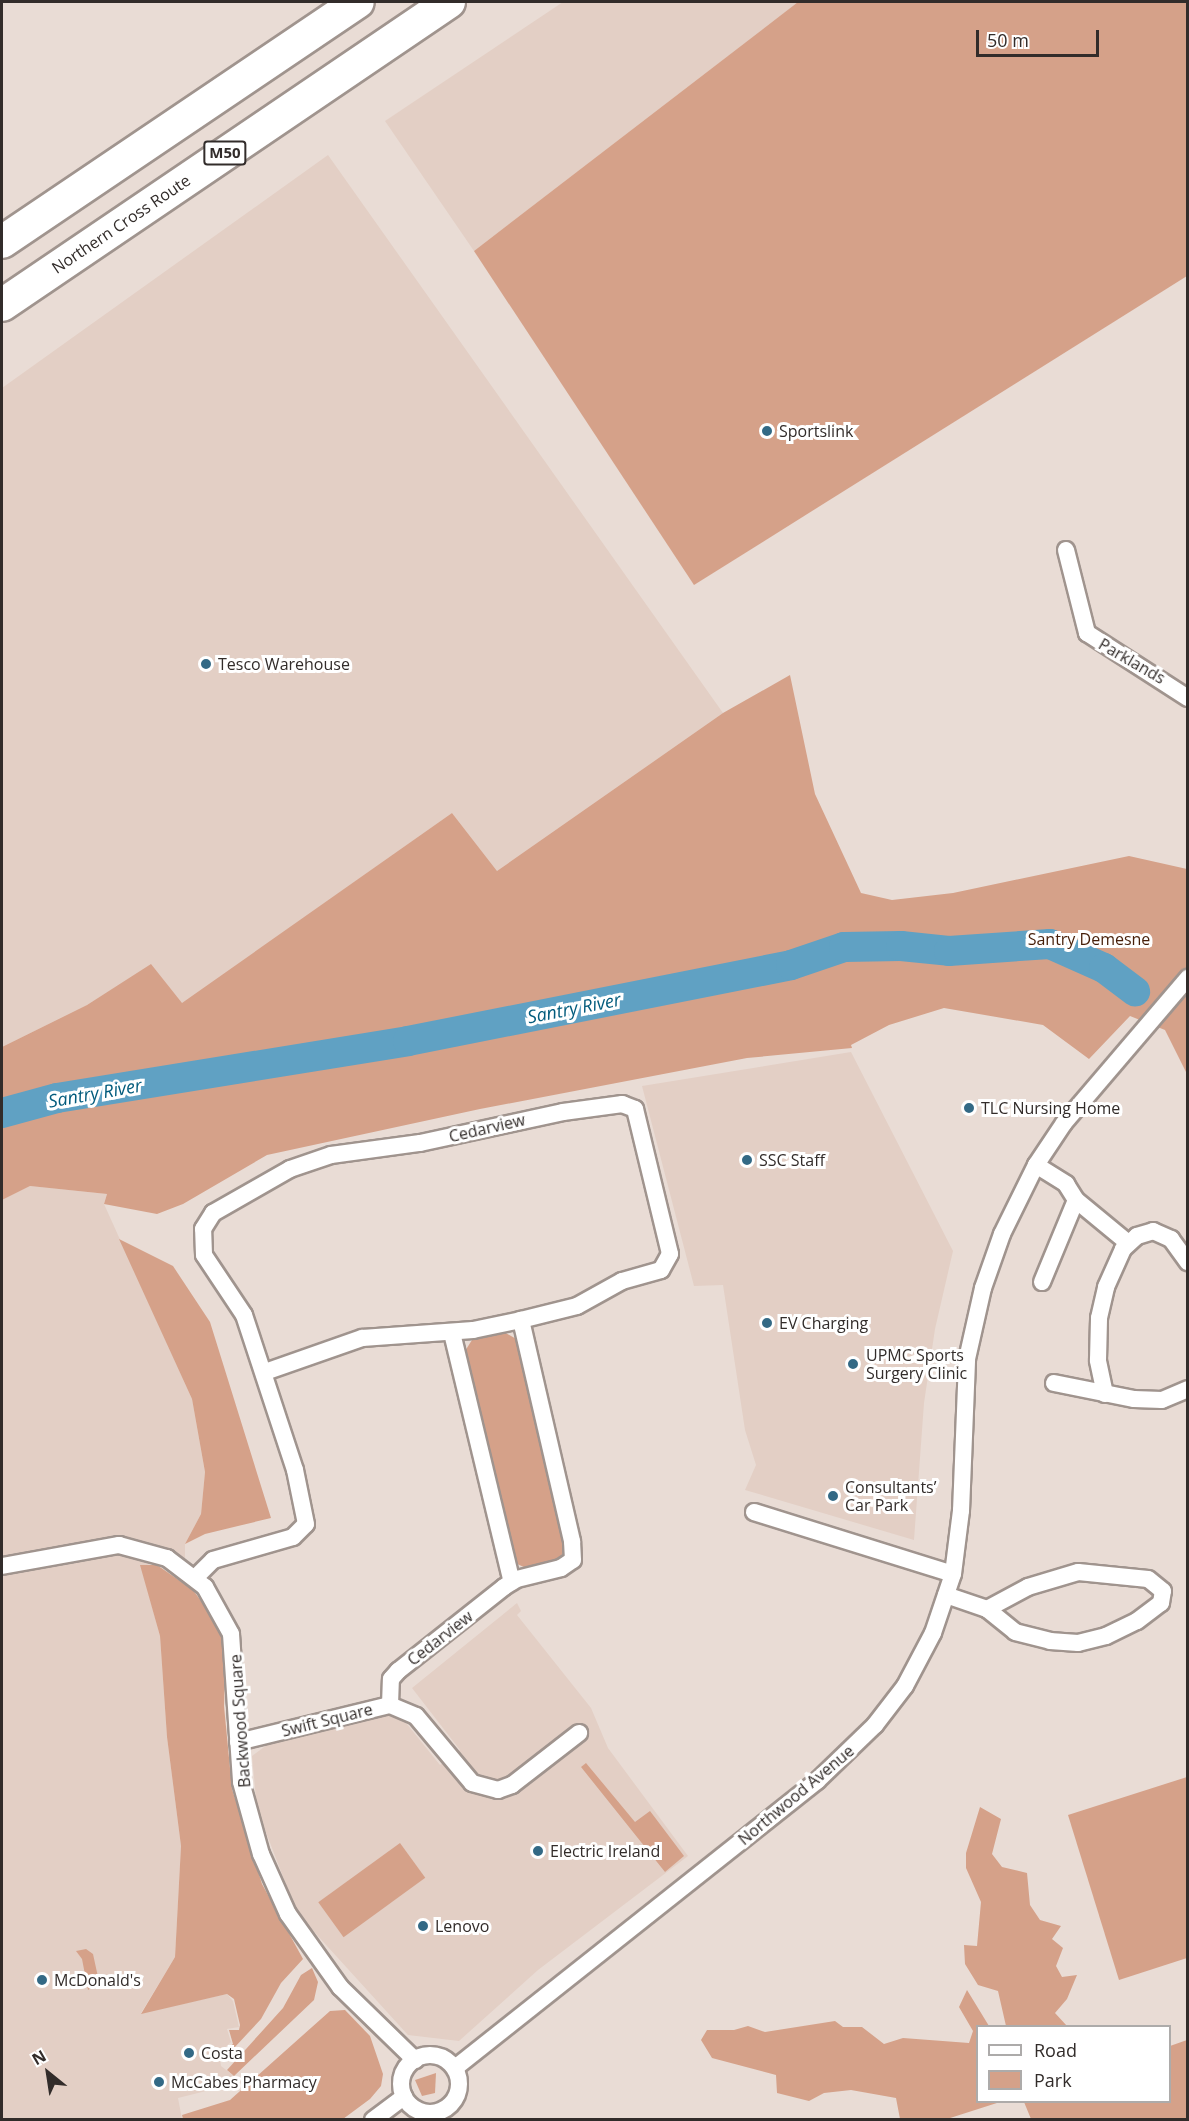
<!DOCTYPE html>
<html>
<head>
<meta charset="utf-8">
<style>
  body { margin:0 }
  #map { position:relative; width:1189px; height:2121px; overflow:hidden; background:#e9dcd5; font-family:"Open Sans",sans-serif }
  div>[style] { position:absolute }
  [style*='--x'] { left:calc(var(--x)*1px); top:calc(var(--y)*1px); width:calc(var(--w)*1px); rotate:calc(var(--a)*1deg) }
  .built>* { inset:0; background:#e3cfc5 }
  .green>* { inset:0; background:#d5a189; transform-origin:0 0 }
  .river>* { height:30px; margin:-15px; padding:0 15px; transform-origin:15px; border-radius:15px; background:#60a1c3 }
  .roads { filter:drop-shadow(2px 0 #a0948e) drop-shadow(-2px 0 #a0948e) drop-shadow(0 2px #a0948e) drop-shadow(0 -2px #a0948e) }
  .minor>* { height:16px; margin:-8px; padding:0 8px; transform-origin:8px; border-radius:8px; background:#fff }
  .minor>.ring { margin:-8px; padding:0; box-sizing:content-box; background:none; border:16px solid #fff; border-radius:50% }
  .motorway>* { height:32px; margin:-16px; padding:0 16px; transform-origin:16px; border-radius:16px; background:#fff }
  .dots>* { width:16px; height:16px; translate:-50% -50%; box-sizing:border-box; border:3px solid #fff; border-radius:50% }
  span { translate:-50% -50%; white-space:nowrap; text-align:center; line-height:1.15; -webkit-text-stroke:6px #fff; paint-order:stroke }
  .shield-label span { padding:2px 4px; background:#fff; border:2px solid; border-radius:4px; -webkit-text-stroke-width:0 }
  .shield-label { font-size:15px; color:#322c2a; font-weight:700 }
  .street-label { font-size:16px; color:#322c2a }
  .poi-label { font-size:16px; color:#322c2a }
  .left { translate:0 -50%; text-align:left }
  .park-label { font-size:16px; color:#461f09 }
  .water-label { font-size:18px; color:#025b7c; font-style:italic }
  .frame { position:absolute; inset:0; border:3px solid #322c2a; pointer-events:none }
  .legend { position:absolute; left:976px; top:2025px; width:195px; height:78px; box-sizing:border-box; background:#fff; border:2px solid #adabaa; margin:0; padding:8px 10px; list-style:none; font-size:18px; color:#322c2a }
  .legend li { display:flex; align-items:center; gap:12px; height:30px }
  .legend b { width:30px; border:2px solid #adabaa }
  .north { position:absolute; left:18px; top:2043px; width:60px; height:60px; -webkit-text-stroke:4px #fff; paint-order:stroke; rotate:330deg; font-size:16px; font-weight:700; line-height:24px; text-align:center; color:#322c2a }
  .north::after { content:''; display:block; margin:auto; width:21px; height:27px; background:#322c2a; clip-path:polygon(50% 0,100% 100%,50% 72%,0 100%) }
  .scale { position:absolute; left:976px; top:30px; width:123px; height:27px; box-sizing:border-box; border:3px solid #322c2a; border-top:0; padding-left:8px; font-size:18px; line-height:21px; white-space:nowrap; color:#322c2a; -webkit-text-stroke:4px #fff; paint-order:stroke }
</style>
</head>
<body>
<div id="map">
  <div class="built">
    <div style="clip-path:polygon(563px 2px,798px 2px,474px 251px,385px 121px)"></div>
    <div style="clip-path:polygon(328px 155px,723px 713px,497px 871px,452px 813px,182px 1004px,151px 965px,87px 1005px,2px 1047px,2px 388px)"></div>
    <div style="clip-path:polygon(851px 1052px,953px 1251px,935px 1329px,924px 1403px,914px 1540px,745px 1490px,756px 1465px,745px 1430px,723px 1285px,694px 1286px,642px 1086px)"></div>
    <div style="clip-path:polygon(30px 1186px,107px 1194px,104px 1204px,192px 1399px,205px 1472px,201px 1514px,185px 1544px,185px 1558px,141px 1566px,160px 1636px,167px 1737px,181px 1846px,175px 1957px,141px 2013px,227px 1994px,233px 2001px,239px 2027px,227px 2029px,231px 2042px,219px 2053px,221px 2066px,234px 2076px,218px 2088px,178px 2098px,182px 2119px,2px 2120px,2px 1200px)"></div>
    <div style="clip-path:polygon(517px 1603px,521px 1611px,517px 1615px,591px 1708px,608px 1748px,688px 1856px,538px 1970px,459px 2041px,408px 2035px,297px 1913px,257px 1809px,252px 1756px,271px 1742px,380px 1713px,398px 1713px,440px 1765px,460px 1750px,412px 1688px)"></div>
  </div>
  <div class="green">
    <div style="clip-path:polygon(798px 2px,1187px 2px,1187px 276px,694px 585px,474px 251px)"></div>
    <div style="clip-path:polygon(790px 675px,815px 794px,861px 893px,892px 900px,953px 893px,1129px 856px,1187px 869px,1187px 1074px,1165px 1030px,1130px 1016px,1089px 1059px,1043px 1025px,944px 1008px,889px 1025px,851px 1045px,852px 1048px,747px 1058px,480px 1109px,267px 1155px,183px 1204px,157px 1214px,104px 1204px,107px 1194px,30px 1186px,2px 1200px,2px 1047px,87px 1005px,151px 964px,182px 1003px,452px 813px,497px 871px,723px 713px)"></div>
    <div style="clip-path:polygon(119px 1239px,173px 1266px,210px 1322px,271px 1518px,205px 1534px,185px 1544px,201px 1514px,205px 1472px,192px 1399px)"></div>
    <div style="clip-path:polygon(504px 1332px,518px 1340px,566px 1548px,558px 1561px,528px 1569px,513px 1562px,465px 1351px,472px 1340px)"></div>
    <div style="clip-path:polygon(140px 1565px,157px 1565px,193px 1590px,215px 1620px,226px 1649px,224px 1706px,232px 1789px,262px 1884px,303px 1959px,281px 1983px,261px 2019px,222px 2061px,220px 2054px,233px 2044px,229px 2030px,239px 2030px,240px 2025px,234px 1999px,227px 1994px,141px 2014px,175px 1957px,181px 1846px,167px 1737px,160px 1636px)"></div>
    <div style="clip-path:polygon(586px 1763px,635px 1822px,650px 1811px,684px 1856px,665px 1872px,581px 1767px)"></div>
    <div style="clip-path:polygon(1187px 1777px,1187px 1958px,1119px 1980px,1068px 1815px)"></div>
    <div style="clip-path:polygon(980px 1807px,1001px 1819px,992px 1854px,1002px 1867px,1027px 1873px,1030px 1905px,1040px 1920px,1061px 1926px,1052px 1939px,1063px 1948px,1056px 1966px,1062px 1977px,1077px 1975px,1067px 1999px,1055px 2013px,1067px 2026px,1006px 2026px,998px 1991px,978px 1985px,965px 1964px,964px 1945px,977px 1946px,981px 1902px,966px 1868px,966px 1853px)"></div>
    <div style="left:400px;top:1843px;width:43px;height:101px;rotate:54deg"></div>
    <div style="clip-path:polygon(86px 1949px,93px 1954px,98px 1977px,96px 1985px,88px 1990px,82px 1959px,76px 1951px)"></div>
    <div style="clip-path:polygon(312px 1968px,318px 1982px,314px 2000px,234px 2076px,227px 2070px,283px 2008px,301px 1975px)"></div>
    <div style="clip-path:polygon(967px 1990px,989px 2026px,978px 2026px,978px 2102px,1000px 2102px,947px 2119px,900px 2119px,896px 2098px,851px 2090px,824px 2093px,809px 2101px,777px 2093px,776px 2075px,712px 2058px,701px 2040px,707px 2030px,734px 2030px,748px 2026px,765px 2032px,835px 2021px,843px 2027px,862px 2027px,884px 2044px,903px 2038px,969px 2043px,973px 2031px,959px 2007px)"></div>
    <div style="clip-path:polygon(345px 2010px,370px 2036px,383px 2074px,381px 2086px,370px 2099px,343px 2119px,183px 2119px,182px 2115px,230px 2100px,330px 2011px)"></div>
    <div style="clip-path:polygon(1187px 2040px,1187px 2119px,1031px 2119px,1024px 2102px,1170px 2102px,1170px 2046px)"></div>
    <div style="clip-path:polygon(436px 2073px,435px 2093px,422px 2096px,415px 2080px)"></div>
  </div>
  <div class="river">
    <div style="--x:2;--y:1113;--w:57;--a:-15.3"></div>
    <div style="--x:57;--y:1098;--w:356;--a:-9.2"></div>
    <div style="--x:408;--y:1041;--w:390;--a:-11.2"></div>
    <div style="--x:791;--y:965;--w:56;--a:-18.8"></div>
    <div style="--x:844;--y:947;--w:57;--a:-1"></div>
    <div style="--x:901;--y:946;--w:48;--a:5.9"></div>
    <div style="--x:949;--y:951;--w:101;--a:-4"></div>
    <div style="--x:1050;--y:944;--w:59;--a:24"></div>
    <div style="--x:1104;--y:968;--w:39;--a:37"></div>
  </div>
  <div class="roads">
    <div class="minor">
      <div style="--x:1066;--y:550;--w:86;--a:75.8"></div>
      <div style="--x:1087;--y:633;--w:120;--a:32.8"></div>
      <div style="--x:1036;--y:1165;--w:36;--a:32"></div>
      <div style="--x:1066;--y:1184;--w:19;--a:58"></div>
      <div style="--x:1076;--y:1200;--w:66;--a:39.5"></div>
      <div style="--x:1042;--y:1282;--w:89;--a:-67.5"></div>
      <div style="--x:452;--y:1333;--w:256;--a:76.5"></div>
      <div style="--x:1054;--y:1383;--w:82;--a:11.3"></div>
      <div style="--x:1134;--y:1399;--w:28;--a:2"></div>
      <div style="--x:1162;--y:1400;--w:28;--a:-23"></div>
      <div style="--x:1105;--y:1394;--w:35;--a:-102"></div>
      <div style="--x:1098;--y:1360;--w:42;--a:-88.6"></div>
      <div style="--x:1099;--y:1318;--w:32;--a:-77"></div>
      <div style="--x:1106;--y:1287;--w:42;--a:-65.9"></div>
      <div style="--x:1123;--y:1249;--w:19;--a:-43"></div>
      <div style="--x:1137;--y:1236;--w:17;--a:-17"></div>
      <div style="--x:1153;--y:1231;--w:20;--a:24"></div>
      <div style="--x:1171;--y:1239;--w:29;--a:54"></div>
      <div style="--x:754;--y:1512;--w:208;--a:17.3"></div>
      <div style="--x:2;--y:1566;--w:119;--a:-10.2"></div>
      <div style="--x:119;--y:1545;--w:50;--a:15.2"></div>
      <div style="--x:167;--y:1558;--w:48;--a:37.3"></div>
      <div style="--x:205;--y:1587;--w:54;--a:61"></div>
      <div style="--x:231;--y:1634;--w:148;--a:86.1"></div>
      <div style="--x:241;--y:1782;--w:75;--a:74.5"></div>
      <div style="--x:261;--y:1854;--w:66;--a:65.8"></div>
      <div style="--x:288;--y:1914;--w:90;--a:54.5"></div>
      <div style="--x:340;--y:1987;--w:105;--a:44.2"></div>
      <div style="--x:195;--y:1578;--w:25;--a:-45"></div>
      <div style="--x:213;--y:1560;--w:83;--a:-16"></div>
      <div style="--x:293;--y:1537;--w:18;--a:-45"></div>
      <div style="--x:306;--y:1524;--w:55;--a:-101.5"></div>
      <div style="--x:295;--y:1470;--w:163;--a:-108.2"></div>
      <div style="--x:244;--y:1315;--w:72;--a:-123.7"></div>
      <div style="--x:204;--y:1255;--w:26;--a:-92"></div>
      <div style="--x:203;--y:1229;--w:19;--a:-58"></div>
      <div style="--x:213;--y:1213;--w:89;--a:-29.7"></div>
      <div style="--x:290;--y:1169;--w:43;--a:-18.9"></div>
      <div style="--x:331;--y:1155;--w:90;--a:-7.7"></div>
      <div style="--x:420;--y:1143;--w:146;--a:-12.2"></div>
      <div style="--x:563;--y:1112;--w:60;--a:-7.7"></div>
      <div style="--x:622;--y:1104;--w:14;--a:21"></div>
      <div style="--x:635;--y:1109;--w:149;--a:76.4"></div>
      <div style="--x:670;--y:1254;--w:18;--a:119"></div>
      <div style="--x:661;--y:1270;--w:41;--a:164.2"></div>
      <div style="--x:622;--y:1281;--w:51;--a:150.9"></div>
      <div style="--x:577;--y:1306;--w:58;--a:166"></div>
      <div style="--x:521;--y:1320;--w:49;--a:168.2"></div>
      <div style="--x:473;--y:1330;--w:111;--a:175.9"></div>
      <div style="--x:362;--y:1338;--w:103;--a:160.7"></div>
      <div style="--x:946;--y:1595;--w:43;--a:18.9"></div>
      <div style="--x:987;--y:1609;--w:36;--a:39"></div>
      <div style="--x:1015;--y:1632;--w:36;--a:14"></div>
      <div style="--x:1050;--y:1641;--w:28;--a:4"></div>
      <div style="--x:1078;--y:1643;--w:29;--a:-14"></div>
      <div style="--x:1106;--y:1636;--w:34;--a:-26"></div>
      <div style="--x:1137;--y:1621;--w:30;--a:-37"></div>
      <div style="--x:1161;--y:1603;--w:12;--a:-81"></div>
      <div style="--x:1163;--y:1591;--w:19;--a:-141"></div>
      <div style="--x:1148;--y:1579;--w:70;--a:-174.3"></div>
      <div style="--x:1078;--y:1572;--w:52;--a:163.3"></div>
      <div style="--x:1028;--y:1587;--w:47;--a:151.8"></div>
      <div style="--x:390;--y:1705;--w:26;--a:-88"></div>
      <div style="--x:391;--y:1679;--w:11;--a:-49"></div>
      <div style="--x:398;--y:1671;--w:135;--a:-38.4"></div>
      <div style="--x:504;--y:1587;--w:15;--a:-32"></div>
      <div style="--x:517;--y:1579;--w:45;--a:-14"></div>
      <div style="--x:561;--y:1568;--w:14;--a:-34"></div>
      <div style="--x:573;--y:1560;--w:19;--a:-93"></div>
      <div style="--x:572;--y:1541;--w:227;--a:-103"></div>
      <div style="--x:238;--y:1742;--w:156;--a:-13.7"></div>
      <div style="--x:390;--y:1705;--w:28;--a:23"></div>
      <div style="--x:416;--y:1716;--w:87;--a:50.1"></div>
      <div style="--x:472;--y:1783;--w:27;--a:15"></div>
      <div style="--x:498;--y:1790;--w:15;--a:-20"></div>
      <div style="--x:512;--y:1785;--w:85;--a:-37.8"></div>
      <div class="ring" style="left:401px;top:2055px;width:42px;height:42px"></div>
      <div style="--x:455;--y:2068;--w:462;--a:-38.4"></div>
      <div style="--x:817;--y:1781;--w:81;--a:-44"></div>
      <div style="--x:875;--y:1725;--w:49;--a:-52.4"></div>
      <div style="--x:905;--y:1686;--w:60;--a:-62.2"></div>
      <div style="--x:933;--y:1633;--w:62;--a:-71.3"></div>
      <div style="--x:953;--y:1574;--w:64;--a:-82.8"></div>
      <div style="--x:961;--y:1511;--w:152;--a:-87.7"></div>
      <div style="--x:967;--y:1359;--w:73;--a:-77.3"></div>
      <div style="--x:983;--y:1288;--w:57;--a:-70.6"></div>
      <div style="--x:1002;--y:1234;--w:77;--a:-63.8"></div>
      <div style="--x:1036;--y:1165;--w:50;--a:-56.3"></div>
      <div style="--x:1064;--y:1123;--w:191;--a:-49.5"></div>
      <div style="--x:373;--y:2120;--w:39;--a:-37"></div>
    </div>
    <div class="motorway">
      <div style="--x:2;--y:242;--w:429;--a:-34"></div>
      <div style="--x:2;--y:305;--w:540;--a:-34.13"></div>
    </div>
  </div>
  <div class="dots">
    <div style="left:767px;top:431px;background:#336985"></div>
    <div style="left:206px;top:664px;background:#336985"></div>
    <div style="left:969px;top:1108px;background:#336985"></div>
    <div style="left:747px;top:1160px;background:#336985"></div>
    <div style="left:767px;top:1323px;background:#336985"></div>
    <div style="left:853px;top:1364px;background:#336985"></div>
    <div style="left:833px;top:1496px;background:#336985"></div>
    <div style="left:538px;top:1851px;background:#336985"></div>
    <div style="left:423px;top:1926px;background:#336985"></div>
    <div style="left:42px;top:1980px;background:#336985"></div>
    <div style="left:189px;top:2053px;background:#336985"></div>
    <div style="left:159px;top:2082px;background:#336985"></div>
  </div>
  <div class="shield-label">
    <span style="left:225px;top:153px">M50</span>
  </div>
  <div class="street-label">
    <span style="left:121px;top:224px;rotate:-34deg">Northern Cross Route</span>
    <span style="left:1132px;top:661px;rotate:30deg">Parklands</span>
    <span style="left:487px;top:1128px;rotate:-13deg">Cedarview</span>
    <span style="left:440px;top:1638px;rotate:-38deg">Cedarview</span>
    <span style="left:327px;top:1720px;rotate:-14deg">Swift Square</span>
    <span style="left:240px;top:1721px;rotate:-94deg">Backwood Square</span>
    <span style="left:796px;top:1795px;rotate:-40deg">Northwood Avenue</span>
  </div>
  <div class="poi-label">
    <span class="left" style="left:779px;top:431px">Sportslink</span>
    <span class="left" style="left:218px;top:664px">Tesco Warehouse</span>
    <span class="left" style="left:981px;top:1108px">TLC Nursing Home</span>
    <span class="left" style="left:759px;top:1160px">SSC Staff</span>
    <span class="left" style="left:779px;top:1323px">EV Charging</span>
    <span class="left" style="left:866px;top:1364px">UPMC Sports<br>Surgery Clinic</span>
    <span class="left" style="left:845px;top:1496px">Consultants’<br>Car Park</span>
    <span class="left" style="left:550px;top:1851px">Electric Ireland</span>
    <span class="left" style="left:435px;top:1926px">Lenovo</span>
    <span class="left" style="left:54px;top:1980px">McDonald's</span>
    <span class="left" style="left:201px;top:2053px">Costa</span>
    <span class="left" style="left:171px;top:2082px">McCabes Pharmacy</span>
  </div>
  <div class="park-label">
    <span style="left:1089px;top:939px">Santry Demesne</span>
  </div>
  <div class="water-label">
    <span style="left:574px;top:1008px;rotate:-11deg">Santry River</span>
    <span style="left:95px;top:1093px;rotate:-10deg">Santry River</span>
  </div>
  <div class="frame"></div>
  <ul class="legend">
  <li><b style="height:8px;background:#fff"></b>Road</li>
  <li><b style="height:16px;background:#d5a189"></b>Park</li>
  </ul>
  <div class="north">N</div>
  <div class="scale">50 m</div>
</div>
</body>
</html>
